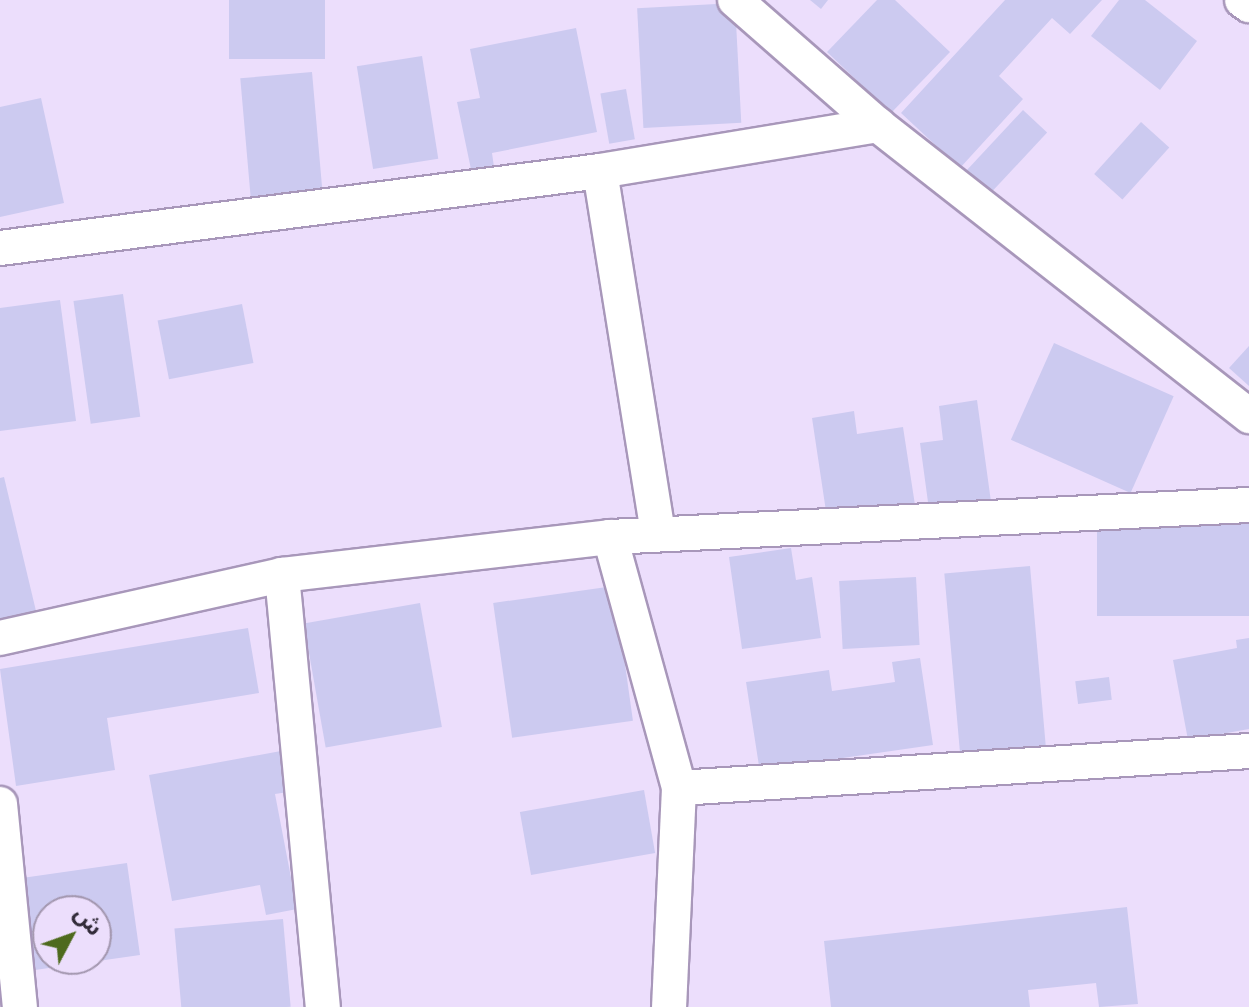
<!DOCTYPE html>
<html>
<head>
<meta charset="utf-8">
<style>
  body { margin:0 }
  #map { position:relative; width:1249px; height:1007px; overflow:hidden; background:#ecdefc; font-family:Lato,"Noto Sans Arabic",sans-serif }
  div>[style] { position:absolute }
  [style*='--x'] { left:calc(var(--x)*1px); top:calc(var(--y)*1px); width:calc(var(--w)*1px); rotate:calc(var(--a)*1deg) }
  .building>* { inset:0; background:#cccaf0; transform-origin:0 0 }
  .roads { filter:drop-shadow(2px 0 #a897ba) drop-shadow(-2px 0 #a897ba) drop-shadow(0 2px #a897ba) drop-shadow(0 -2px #a897ba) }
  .minor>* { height:34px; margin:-17px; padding:0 17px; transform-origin:17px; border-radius:17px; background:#fff }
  span { translate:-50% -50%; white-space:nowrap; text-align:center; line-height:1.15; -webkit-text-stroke:6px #ecdefc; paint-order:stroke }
  .north { position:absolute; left:32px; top:895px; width:80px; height:80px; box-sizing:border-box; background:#ecdefc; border:2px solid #a296ae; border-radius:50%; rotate:49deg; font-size:22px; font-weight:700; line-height:32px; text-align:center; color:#322b39 }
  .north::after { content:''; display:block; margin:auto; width:28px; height:36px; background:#4e6a1e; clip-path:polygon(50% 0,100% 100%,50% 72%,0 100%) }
</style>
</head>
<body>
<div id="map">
  <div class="building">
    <div style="left:229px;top:0;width:96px;height:59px"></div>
    <div style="clip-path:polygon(810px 0,828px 0,821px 9px)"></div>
    <div style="clip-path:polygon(877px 0,895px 0,950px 52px,891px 113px,827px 52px)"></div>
    <div style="clip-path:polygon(1005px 0,1102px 0,1070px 34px,1052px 18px,999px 76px,1023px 99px,960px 168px,901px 113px)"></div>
    <div style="clip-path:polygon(1119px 0,1145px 0,1197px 41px,1160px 90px,1091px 36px)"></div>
    <div style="left:735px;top:3px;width:120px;height:98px;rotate:87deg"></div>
    <div style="clip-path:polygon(576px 28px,597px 132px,492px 153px,495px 174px,473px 179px,457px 102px,480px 98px,470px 49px)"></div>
    <div style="left:422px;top:56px;width:104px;height:66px;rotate:81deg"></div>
    <div style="left:312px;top:72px;width:126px;height:72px;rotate:85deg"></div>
    <div style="left:626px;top:89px;width:51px;height:26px;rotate:80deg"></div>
    <div style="clip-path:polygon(41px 98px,64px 203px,0 217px,0 107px)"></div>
    <div style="left:1023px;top:110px;width:33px;height:89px;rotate:43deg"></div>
    <div style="left:1141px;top:122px;width:38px;height:70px;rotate:42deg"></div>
    <div style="left:123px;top:294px;width:124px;height:50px;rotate:82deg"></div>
    <div style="clip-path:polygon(60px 300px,76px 421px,0 431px,0 308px)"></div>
    <div style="left:242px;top:304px;width:60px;height:86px;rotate:79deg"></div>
    <div style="left:1054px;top:343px;width:131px;height:106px;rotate:24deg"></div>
    <div style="clip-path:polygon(1249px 346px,1249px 386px,1229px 368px)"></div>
    <div style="clip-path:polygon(977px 400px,992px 509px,930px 517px,920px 443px,943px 440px,939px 406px)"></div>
    <div style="clip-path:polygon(854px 411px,857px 434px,903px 427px,915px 505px,827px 518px,812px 418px)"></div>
    <div style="clip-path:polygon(4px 477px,36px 611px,0 619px,0 478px)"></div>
    <div style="left:1249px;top:520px;width:96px;height:152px;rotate:90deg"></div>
    <div style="clip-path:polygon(791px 548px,796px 580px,812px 577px,821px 638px,742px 649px,729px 557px)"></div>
    <div style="left:1030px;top:566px;width:182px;height:86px;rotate:85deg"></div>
    <div style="left:916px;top:577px;width:68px;height:77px;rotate:87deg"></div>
    <div style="left:614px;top:586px;width:136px;height:122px;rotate:82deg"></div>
    <div style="left:420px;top:603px;width:126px;height:118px;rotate:80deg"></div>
    <div style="clip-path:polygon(248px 628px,259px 693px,107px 718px,115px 770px,16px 786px,0 669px)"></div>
    <div style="clip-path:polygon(1249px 638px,1249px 729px,1188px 740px,1173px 660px,1237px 648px,1236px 640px)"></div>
    <div style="clip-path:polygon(920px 658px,933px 745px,808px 763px,761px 779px,746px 682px,829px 670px,832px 691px,895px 682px,892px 662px)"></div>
    <div style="left:1109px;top:677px;width:23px;height:34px;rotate:83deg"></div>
    <div style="clip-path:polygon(281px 751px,288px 792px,275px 794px,297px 909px,266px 915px,260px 885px,172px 901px,149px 775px)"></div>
    <div style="left:644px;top:790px;width:64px;height:126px;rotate:80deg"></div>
    <div style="clip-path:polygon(evenodd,127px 863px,140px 955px,35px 970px,22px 878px,127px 863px,48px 911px,96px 911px,96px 959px,48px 959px,48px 911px)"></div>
    <div style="clip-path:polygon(1127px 907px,1138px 1004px,1099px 1007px,1096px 983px,1028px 990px,1030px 1007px,831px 1007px,824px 941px)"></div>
    <div style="left:283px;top:919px;width:88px;height:109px;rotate:85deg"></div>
  </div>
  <div class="roads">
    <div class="minor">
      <div style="--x:735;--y:0;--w:190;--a:41.2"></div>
      <div style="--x:878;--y:125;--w:472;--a:38.1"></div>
      <div style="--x:1242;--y:0;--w:9;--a:36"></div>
      <div style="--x:600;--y:171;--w:367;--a:80.9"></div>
      <div style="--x:0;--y:248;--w:605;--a:-7.31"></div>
      <div style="--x:600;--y:171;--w:282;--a:-9.4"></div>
      <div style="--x:610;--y:537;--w:260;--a:74.6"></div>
      <div style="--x:679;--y:788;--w:219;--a:92.6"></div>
      <div style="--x:282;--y:575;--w:434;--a:84.6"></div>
      <div style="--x:0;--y:638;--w:289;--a:-12.6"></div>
      <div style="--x:282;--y:575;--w:330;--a:-6.6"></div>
      <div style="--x:610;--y:537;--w:640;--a:-2.87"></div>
      <div style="--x:679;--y:788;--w:571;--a:-3.71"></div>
      <div style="--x:0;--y:804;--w:204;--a:84.4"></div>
    </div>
  </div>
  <div class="north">ش</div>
</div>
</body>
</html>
